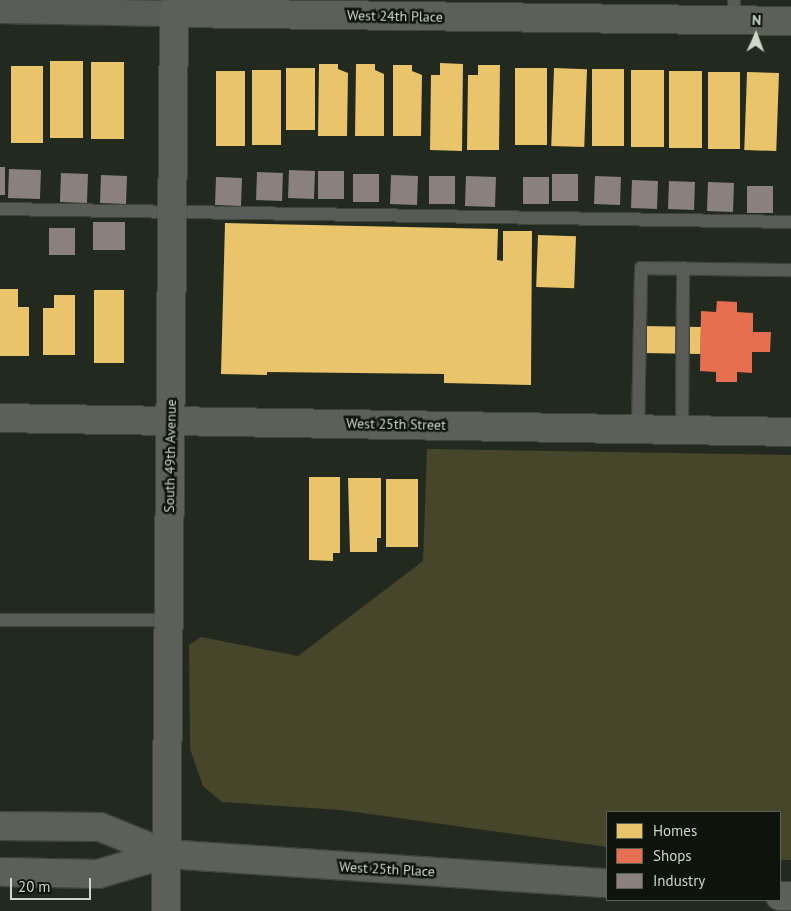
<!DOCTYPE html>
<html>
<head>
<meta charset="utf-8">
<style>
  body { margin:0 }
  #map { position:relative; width:791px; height:911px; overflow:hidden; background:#222a1f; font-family:"PT Sans",sans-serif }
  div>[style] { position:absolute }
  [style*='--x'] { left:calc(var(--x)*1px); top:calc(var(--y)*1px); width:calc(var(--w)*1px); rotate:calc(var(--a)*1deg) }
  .green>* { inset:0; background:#47452a }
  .homes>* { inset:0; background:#e9c46a; transform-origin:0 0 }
  .shops>* { inset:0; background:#e76f51 }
  .industry>* { inset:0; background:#8a817c; transform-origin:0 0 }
  .roads { filter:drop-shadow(1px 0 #3e453b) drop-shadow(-1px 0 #3e453b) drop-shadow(0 1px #3e453b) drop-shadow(0 -1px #3e453b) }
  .lane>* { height:12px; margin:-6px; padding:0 6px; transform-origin:6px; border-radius:6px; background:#595c56 }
  .street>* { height:25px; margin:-12.5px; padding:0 12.5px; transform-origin:12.5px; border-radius:12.5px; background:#595c56 }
  .secondary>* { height:28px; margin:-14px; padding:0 14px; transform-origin:14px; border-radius:14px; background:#5d5f59 }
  span { translate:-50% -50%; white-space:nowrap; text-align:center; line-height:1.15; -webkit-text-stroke:5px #0e140c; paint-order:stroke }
  .street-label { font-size:14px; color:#cdd7ca }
  .legend { position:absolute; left:606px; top:811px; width:175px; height:90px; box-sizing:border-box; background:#0e140c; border:1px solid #5a6258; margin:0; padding:6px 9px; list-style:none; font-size:15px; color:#cdd7ca }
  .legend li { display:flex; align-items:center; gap:10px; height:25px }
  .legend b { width:25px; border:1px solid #5a6258 }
  .north { position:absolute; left:731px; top:10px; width:50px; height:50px; -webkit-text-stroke:4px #0e140c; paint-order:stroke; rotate:2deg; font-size:14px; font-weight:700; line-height:20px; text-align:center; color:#cdd7ca }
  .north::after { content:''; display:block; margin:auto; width:18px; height:22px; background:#cdd7ca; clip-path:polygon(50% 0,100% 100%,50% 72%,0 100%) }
  .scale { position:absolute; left:10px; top:878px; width:81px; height:22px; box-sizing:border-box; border:2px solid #cdd7ca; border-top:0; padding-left:6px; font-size:15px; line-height:18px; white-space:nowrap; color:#cdd7ca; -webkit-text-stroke:4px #0e140c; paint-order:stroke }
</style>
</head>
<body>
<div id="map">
  <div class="green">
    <div style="clip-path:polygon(427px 449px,791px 455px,791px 860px,780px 860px,780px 812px,607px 812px,607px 847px,341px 810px,222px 802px,203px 786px,190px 749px,189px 645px,201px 637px,298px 656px,423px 561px)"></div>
  </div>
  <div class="homes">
    <div style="left:50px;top:61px;width:33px;height:77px"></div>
    <div style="left:91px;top:62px;width:33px;height:77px"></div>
    <div style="clip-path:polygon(440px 63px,463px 64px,462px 151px,430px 150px,431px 75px,440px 75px)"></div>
    <div style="clip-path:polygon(319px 64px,338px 64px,338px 69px,348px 73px,347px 136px,318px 136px)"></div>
    <div style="clip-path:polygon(356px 64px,375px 64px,375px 70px,384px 74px,384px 136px,355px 136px)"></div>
    <div style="clip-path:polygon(393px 65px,412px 65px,412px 71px,422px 75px,421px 136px,393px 136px)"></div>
    <div style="clip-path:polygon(478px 65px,500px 65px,499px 150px,467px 150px,468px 75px,478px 75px)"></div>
    <div style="left:11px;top:66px;width:32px;height:77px"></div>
    <div style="left:286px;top:68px;width:29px;height:62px"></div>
    <div style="left:515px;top:68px;width:32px;height:77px"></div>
    <div style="left:554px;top:68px;width:33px;height:78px;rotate:2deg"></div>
    <div style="left:592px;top:69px;width:32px;height:77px"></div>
    <div style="left:252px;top:70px;width:29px;height:75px"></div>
    <div style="left:631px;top:70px;width:33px;height:77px"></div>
    <div style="left:216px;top:71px;width:29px;height:75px"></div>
    <div style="left:669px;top:71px;width:33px;height:77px"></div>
    <div style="left:708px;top:72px;width:32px;height:77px"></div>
    <div style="left:747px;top:72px;width:32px;height:78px;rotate:2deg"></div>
    <div style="clip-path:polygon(225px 223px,498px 229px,497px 260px,503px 261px,503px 231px,532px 231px,531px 385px,444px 383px,444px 374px,267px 372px,267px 375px,221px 374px)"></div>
    <div style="left:538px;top:235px;width:38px;height:52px;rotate:2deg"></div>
    <div style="clip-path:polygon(0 289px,18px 289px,18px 307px,29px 307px,29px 356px,0 356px)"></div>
    <div style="left:94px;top:290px;width:30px;height:73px"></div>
    <div style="clip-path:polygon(54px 295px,75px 295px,75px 355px,43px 355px,43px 308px,54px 308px)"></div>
    <div style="left:643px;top:326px;width:58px;height:27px;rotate:1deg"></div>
    <div style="clip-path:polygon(309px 477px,340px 477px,340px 553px,333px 553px,333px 561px,309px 560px)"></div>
    <div style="clip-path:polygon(348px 478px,381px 478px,381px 538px,377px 538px,377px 552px,350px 552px)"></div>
    <div style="left:386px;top:479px;width:32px;height:68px"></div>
  </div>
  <div class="shops">
    <div style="clip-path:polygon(717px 301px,737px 302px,737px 312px,753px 313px,753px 332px,771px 332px,770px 352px,752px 352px,752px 373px,737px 372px,737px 382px,716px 382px,716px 372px,700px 371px,701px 311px,716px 312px)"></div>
  </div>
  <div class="industry">
    <div style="left:0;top:167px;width:5px;height:28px"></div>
    <div style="left:9px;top:169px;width:32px;height:29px;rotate:2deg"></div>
    <div style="left:289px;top:170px;width:26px;height:28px;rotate:2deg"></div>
    <div style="left:318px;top:171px;width:26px;height:28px"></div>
    <div style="left:257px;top:172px;width:26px;height:28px;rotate:2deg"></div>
    <div style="left:61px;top:173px;width:27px;height:29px;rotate:2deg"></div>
    <div style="left:353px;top:174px;width:26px;height:28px"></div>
    <div style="left:552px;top:174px;width:26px;height:27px"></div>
    <div style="left:101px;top:175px;width:26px;height:28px;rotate:2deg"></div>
    <div style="left:391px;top:175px;width:27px;height:29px;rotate:2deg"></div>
    <div style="left:429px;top:176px;width:26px;height:28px"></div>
    <div style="left:466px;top:176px;width:30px;height:30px;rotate:2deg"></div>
    <div style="left:595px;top:176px;width:26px;height:28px;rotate:2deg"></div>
    <div style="left:216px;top:177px;width:26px;height:28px;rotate:2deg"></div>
    <div style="left:523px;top:177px;width:26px;height:27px"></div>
    <div style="left:632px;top:180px;width:26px;height:28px;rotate:2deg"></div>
    <div style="left:669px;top:181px;width:26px;height:28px;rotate:2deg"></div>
    <div style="left:708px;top:182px;width:26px;height:29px;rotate:2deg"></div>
    <div style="left:747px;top:186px;width:26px;height:27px"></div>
    <div style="left:93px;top:222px;width:32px;height:28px"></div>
    <div style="left:49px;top:228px;width:26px;height:27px"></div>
  </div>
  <div class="roads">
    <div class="lane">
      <div style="--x:733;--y:20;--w:20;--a:-87"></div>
      <div style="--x:0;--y:209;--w:791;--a:0.94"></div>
      <div style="--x:638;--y:429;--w:161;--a:-88.9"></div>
      <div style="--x:641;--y:268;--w:150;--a:0.8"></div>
      <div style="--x:682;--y:430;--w:162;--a:-89.6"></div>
      <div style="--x:0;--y:620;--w:169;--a:0"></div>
    </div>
    <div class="street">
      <div style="--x:0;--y:10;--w:174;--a:1"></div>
      <div style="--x:174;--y:13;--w:13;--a:-90"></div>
    </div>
    <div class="secondary">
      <div style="--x:0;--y:418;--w:791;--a:1.01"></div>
      <div style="--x:0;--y:826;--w:100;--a:0.6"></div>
      <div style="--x:100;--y:827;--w:71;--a:22.2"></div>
      <div style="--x:166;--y:854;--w:442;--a:3.8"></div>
      <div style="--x:0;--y:872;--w:98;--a:1.2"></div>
      <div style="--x:98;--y:874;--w:71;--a:-16.4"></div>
      <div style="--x:780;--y:896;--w:11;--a:0"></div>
      <div style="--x:166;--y:911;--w:898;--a:-89.49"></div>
      <div style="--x:174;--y:13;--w:617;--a:0.74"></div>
    </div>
  </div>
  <div class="street-label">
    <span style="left:395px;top:16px;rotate:1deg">West 24th Place</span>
    <span style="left:396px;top:424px;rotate:1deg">West 25th Street</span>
    <span style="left:170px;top:456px;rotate:-89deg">South 49th Avenue</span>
    <span style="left:387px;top:869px;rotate:3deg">West 25th Place</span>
  </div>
  <ul class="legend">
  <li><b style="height:14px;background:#e9c46a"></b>Homes</li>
  <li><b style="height:14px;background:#e76f51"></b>Shops</li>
  <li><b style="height:14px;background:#8a817c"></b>Industry</li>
  </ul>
  <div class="north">N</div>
  <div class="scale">20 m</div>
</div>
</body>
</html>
